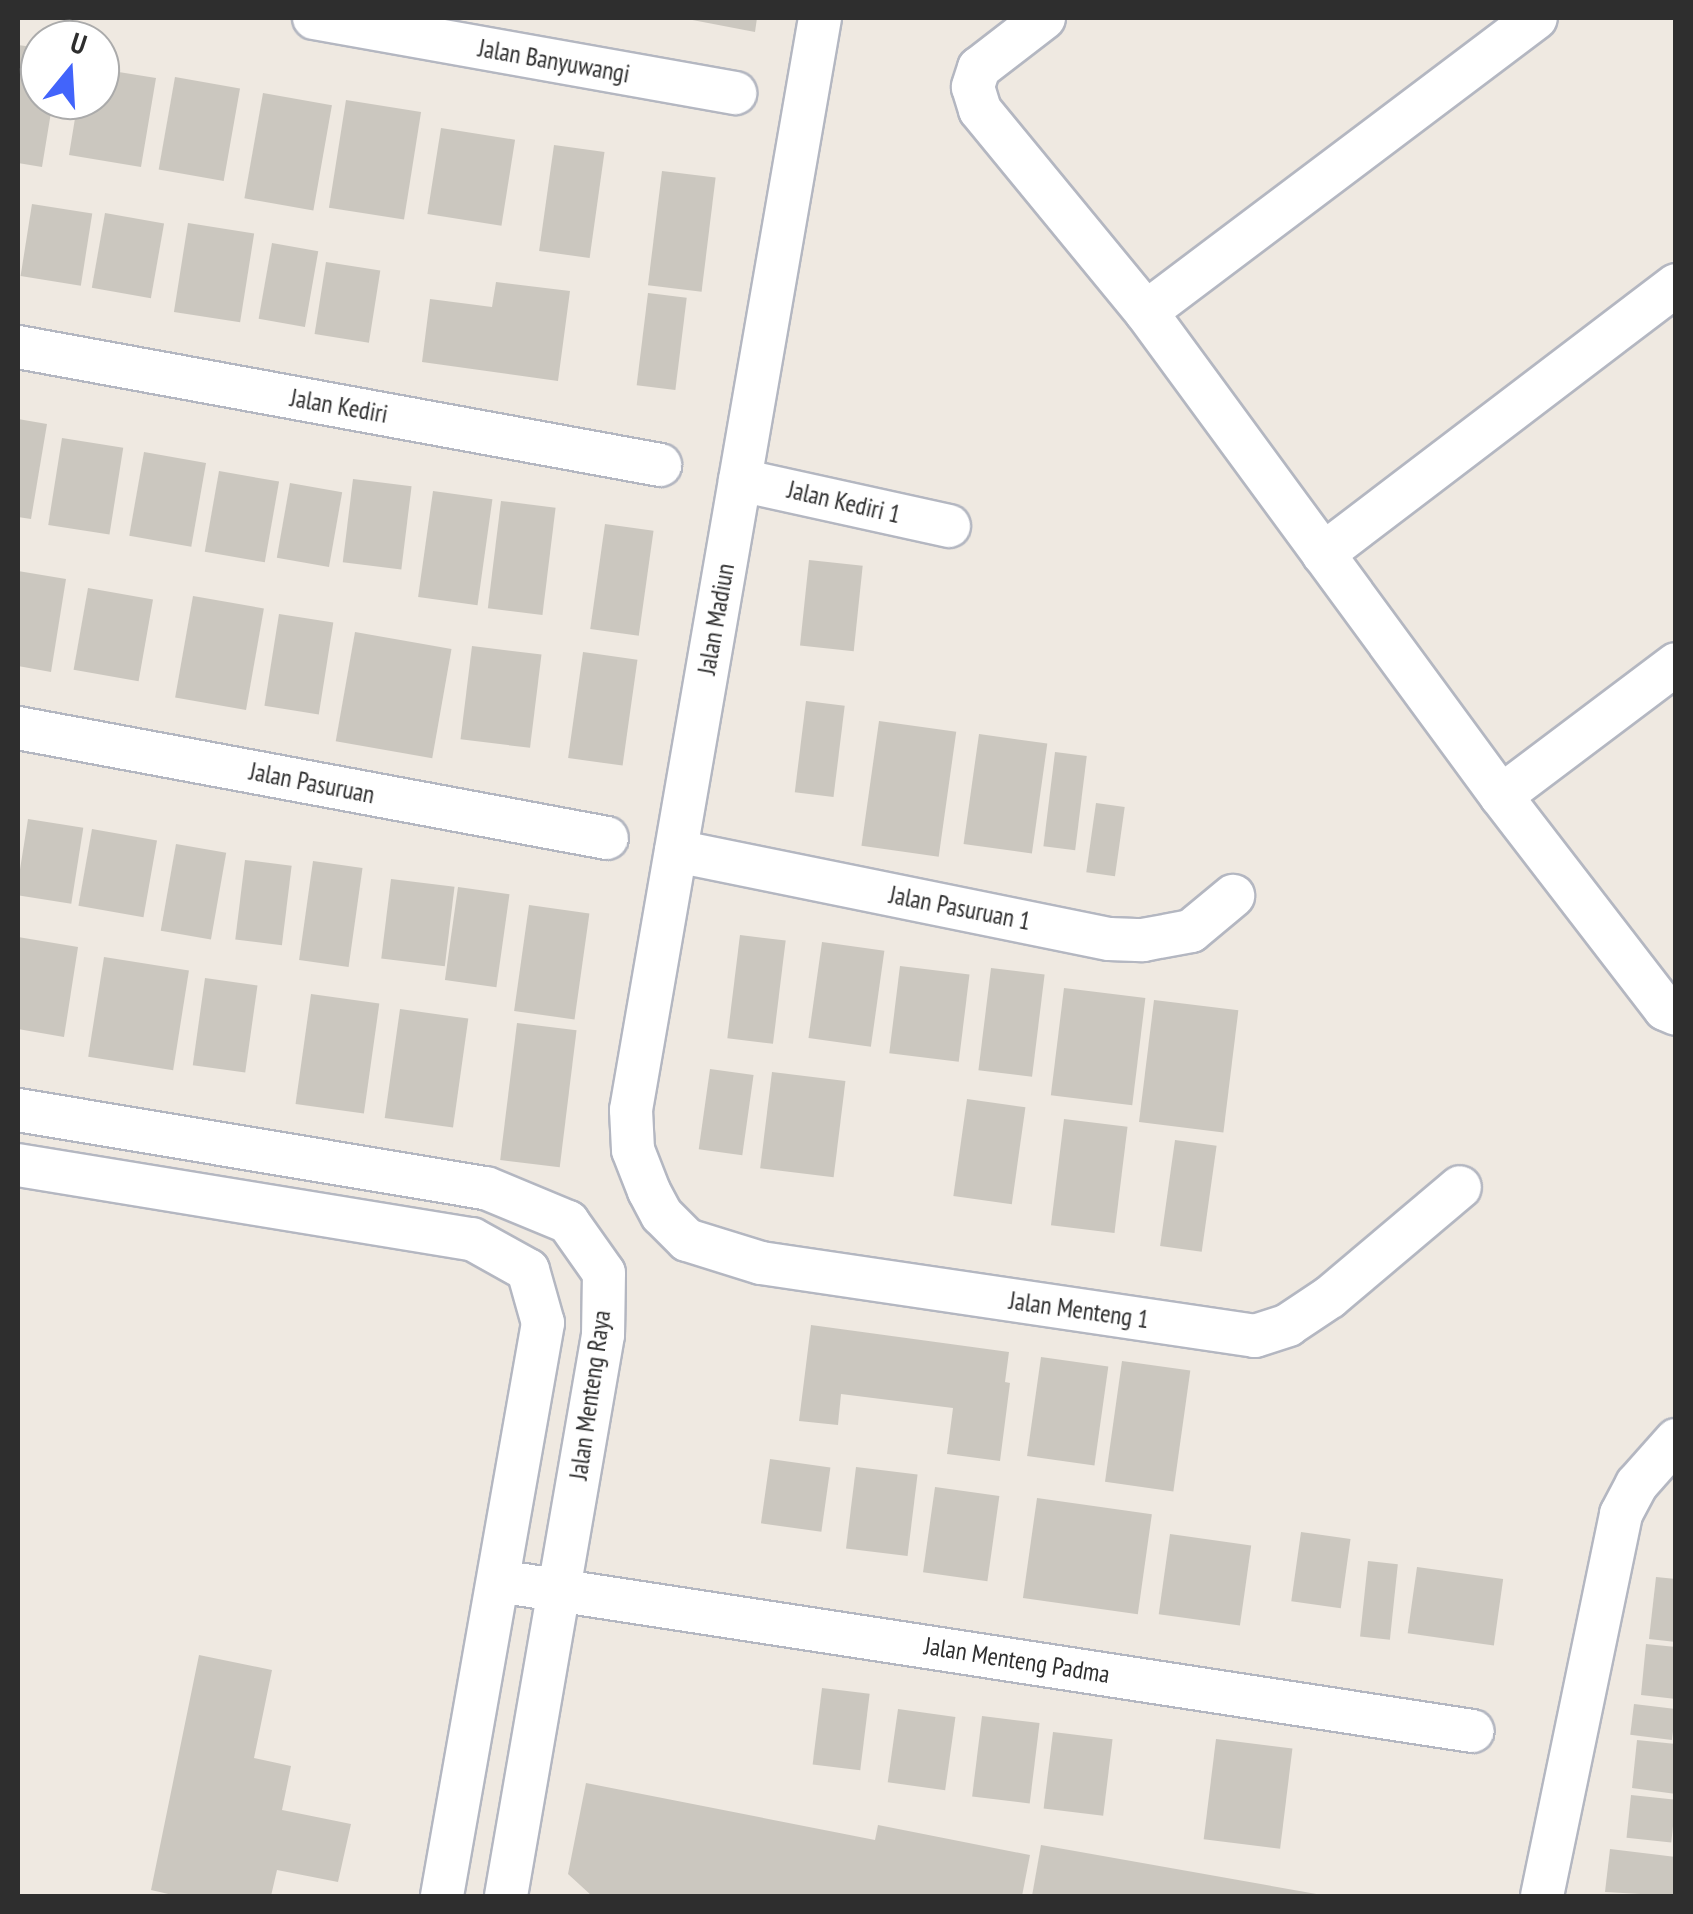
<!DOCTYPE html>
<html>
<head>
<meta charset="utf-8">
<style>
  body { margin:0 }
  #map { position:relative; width:1693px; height:1914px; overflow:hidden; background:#efe9e1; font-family:"PT Sans Narrow",sans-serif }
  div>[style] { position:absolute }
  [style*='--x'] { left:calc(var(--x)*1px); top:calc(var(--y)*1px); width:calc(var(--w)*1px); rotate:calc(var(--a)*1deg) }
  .building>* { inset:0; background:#cbc7bf; transform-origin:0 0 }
  .roads { filter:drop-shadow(2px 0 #b4b7c1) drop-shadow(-2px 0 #b4b7c1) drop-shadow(0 2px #b4b7c1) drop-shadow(0 -2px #b4b7c1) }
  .minor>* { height:42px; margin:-21px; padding:0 21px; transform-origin:21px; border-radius:21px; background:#fff }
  span { translate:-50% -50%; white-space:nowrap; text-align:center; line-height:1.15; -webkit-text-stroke:8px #fff; paint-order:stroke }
  .street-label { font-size:25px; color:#2e2e2e }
  .frame { position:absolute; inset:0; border:20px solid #2e2e2e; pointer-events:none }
  .north { position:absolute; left:20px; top:20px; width:100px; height:100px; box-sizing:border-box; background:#fff; border:2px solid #ababab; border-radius:50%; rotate:18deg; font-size:28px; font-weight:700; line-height:40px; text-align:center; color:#2e2e2e }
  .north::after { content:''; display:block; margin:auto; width:35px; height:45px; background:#4264fb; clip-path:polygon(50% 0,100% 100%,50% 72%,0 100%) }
</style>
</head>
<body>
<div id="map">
  <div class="building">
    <div style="clip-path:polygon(682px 18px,757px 18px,755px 32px)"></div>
    <div style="clip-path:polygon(18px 45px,40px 48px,40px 100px,53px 100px,42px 167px,18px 163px)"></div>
    <div style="clip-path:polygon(100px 69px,156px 78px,141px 167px,69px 155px,78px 100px,100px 100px)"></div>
    <div style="left:175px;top:77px;width:66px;height:94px;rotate:10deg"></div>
    <div style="left:263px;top:93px;width:70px;height:107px;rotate:10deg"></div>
    <div style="left:346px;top:100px;width:76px;height:109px;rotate:9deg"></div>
    <div style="left:441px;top:128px;width:75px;height:87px;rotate:9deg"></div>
    <div style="left:554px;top:145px;width:51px;height:107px;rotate:8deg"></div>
    <div style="left:662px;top:171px;width:54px;height:115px;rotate:7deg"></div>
    <div style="left:32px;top:204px;width:61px;height:73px;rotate:9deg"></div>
    <div style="left:105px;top:213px;width:60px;height:76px;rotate:10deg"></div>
    <div style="left:188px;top:223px;width:67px;height:90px;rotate:9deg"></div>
    <div style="left:272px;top:243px;width:47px;height:77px;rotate:10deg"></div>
    <div style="left:326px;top:262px;width:55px;height:73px;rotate:9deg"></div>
    <div style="clip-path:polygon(496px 282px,570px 291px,558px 381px,422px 362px,430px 299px,492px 307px)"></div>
    <div style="left:648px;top:293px;width:39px;height:93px;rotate:7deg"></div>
    <div style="clip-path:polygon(18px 419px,47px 424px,31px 519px,18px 517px)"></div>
    <div style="left:62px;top:438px;width:62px;height:88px;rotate:9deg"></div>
    <div style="left:144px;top:452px;width:63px;height:85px;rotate:10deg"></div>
    <div style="left:219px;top:471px;width:61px;height:82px;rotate:10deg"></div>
    <div style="left:353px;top:479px;width:59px;height:84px;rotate:7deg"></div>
    <div style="left:290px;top:483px;width:53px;height:76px;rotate:10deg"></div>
    <div style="left:433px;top:491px;width:60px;height:107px;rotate:8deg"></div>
    <div style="left:501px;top:501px;width:55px;height:108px;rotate:7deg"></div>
    <div style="left:605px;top:524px;width:49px;height:106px;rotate:8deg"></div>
    <div style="left:809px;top:560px;width:54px;height:86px;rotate:6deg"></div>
    <div style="clip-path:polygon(18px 571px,66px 579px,51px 672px,18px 666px)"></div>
    <div style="left:88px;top:588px;width:66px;height:83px;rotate:10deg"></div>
    <div style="left:193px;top:596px;width:72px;height:103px;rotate:10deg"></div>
    <div style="left:279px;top:614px;width:55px;height:93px;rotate:9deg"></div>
    <div style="left:355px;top:632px;width:98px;height:111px;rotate:10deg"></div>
    <div style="left:472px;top:646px;width:70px;height:94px;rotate:7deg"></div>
    <div style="left:583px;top:652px;width:55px;height:107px;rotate:8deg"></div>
    <div style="left:806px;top:701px;width:39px;height:92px;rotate:7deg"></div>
    <div style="left:879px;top:721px;width:78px;height:126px;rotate:8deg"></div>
    <div style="left:979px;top:734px;width:69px;height:111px;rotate:8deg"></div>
    <div style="left:1055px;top:752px;width:32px;height:95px;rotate:7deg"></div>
    <div style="left:1096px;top:803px;width:29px;height:70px;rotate:8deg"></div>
    <div style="left:28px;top:819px;width:56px;height:77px;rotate:9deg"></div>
    <div style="left:92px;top:829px;width:66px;height:78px;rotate:10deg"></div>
    <div style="left:176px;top:844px;width:51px;height:88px;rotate:10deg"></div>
    <div style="left:245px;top:860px;width:47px;height:80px;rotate:7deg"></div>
    <div style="left:313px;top:861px;width:50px;height:100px;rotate:8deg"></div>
    <div style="left:391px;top:879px;width:64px;height:80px;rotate:7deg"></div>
    <div style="left:458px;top:887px;width:52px;height:94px;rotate:8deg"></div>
    <div style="left:529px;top:905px;width:61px;height:107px;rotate:8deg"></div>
    <div style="left:740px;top:935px;width:46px;height:104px;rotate:7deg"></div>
    <div style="clip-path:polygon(18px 937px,78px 947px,64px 1037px,18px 1029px)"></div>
    <div style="left:822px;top:942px;width:63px;height:97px;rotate:8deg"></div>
    <div style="left:104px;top:957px;width:86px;height:101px;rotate:9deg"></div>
    <div style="left:900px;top:966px;width:70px;height:88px;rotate:7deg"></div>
    <div style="left:991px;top:968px;width:54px;height:103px;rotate:7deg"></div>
    <div style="left:205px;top:978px;width:53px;height:88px;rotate:8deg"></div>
    <div style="left:1064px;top:988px;width:82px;height:108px;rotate:7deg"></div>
    <div style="left:311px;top:994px;width:69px;height:111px;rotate:8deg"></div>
    <div style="left:1154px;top:1000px;width:85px;height:123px;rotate:7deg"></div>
    <div style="left:400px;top:1009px;width:69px;height:110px;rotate:8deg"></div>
    <div style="left:517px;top:1023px;width:60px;height:138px;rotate:7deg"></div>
    <div style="left:710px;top:1069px;width:44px;height:81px;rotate:8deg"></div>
    <div style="left:772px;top:1072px;width:74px;height:97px;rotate:7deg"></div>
    <div style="left:967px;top:1099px;width:59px;height:98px;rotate:8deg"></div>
    <div style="left:1064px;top:1119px;width:64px;height:107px;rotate:7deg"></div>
    <div style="left:1175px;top:1140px;width:42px;height:107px;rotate:8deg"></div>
    <div style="clip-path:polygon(811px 1325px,1009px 1352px,1005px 1382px,1010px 1383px,1000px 1461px,947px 1454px,953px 1408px,841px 1394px,838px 1425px,799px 1421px)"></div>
    <div style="left:1041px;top:1357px;width:68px;height:100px;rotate:8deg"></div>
    <div style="left:1122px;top:1361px;width:69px;height:122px;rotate:8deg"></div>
    <div style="left:770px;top:1459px;width:61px;height:65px;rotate:8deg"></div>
    <div style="left:856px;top:1467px;width:62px;height:82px;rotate:7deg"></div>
    <div style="left:935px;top:1487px;width:65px;height:86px;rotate:8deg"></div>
    <div style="left:1037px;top:1498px;width:116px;height:101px;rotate:8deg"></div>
    <div style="left:1301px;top:1532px;width:50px;height:70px;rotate:8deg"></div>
    <div style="left:1170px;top:1534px;width:82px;height:81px;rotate:8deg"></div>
    <div style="left:1368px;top:1561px;width:30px;height:76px;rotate:6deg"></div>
    <div style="left:1417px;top:1567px;width:87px;height:67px;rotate:8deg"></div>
    <div style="clip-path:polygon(1656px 1577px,1676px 1579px,1676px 1642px,1649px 1639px)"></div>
    <div style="clip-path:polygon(1646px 1644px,1676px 1647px,1676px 1699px,1641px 1695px)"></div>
    <div style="clip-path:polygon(199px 1655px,272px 1670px,254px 1758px,291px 1766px,282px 1810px,351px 1824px,338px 1882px,277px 1870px,271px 1896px,177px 1896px,151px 1890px)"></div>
    <div style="left:822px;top:1688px;width:48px;height:77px;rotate:7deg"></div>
    <div style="left:1634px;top:1704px;width:42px;height:31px;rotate:7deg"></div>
    <div style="left:898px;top:1709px;width:58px;height:74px;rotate:8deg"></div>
    <div style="left:982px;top:1716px;width:58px;height:81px;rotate:7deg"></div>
    <div style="left:1053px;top:1732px;width:60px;height:77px;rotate:7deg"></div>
    <div style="left:1216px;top:1739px;width:77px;height:101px;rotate:7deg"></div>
    <div style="clip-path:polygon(1637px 1740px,1676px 1744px,1676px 1794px,1632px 1788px)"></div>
    <div style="clip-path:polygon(586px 1783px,875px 1840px,878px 1825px,1030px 1855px,1022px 1896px,592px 1896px,568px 1874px)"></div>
    <div style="left:1631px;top:1795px;width:45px;height:43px;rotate:6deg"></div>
    <div style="clip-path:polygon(1041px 1845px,1322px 1895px,1322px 1896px,1032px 1896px)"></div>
    <div style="clip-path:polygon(1610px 1849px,1676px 1857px,1676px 1896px,1605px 1892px)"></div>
  </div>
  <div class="roads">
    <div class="minor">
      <div style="--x:314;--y:18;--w:428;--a:10.1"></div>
      <div style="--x:820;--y:18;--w:1108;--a:99.82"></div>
      <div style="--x:631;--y:1110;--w:40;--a:87.1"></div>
      <div style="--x:633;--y:1150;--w:44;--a:68.7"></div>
      <div style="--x:649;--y:1191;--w:27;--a:62"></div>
      <div style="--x:662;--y:1215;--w:35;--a:45"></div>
      <div style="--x:687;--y:1240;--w:77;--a:17.3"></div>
      <div style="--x:761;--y:1263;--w:499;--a:8.4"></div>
      <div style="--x:1255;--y:1336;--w:35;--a:-18"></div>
      <div style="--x:1288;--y:1325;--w:50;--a:-33.7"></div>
      <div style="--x:1330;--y:1297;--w:170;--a:-40.2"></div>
      <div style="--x:1044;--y:18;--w:82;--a:142.4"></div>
      <div style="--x:979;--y:68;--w:20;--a:108"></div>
      <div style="--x:973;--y:87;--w:24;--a:73"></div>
      <div style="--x:980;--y:110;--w:261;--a:50.6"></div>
      <div style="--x:1146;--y:312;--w:600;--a:53.74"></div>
      <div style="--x:1501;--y:796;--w:269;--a:52.4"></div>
      <div style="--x:1665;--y:1009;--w:12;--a:24"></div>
      <div style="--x:1146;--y:312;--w:488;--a:-37"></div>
      <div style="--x:18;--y:347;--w:653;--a:10.41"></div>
      <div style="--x:740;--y:480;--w:214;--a:12.4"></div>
      <div style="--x:1323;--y:554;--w:444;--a:-37.3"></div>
      <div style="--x:18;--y:728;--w:599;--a:10.58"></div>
      <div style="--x:1501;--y:796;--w:219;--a:-37"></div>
      <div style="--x:676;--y:851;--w:442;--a:11.5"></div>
      <div style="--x:1109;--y:939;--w:34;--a:2"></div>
      <div style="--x:1143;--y:940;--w:49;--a:-10.6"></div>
      <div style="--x:1191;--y:931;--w:55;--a:-39.8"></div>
      <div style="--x:18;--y:1110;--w:474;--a:9.5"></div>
      <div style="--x:486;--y:1188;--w:89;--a:22.5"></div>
      <div style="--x:568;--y:1222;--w:62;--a:54.8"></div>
      <div style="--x:604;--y:1273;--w:62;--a:90.9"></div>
      <div style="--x:603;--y:1335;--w:569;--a:99.81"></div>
      <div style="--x:18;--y:1165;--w:460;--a:9.3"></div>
      <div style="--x:472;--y:1239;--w:64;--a:29"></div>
      <div style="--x:528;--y:1270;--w:55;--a:74.2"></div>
      <div style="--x:543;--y:1323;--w:582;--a:100"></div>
      <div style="--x:498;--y:1581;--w:986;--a:8.75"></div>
      <div style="--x:1542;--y:1896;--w:390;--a:-78.3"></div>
      <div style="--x:1621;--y:1514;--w:34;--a:-62"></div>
      <div style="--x:1637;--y:1484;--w:59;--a:-48.4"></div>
    </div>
  </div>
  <div class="street-label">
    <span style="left:554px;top:61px;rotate:10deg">Jalan Banyuwangi</span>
    <span style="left:339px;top:406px;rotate:10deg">Jalan Kediri</span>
    <span style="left:844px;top:502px;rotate:13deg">Jalan Kediri 1</span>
    <span style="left:716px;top:619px;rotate:-80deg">Jalan Madiun</span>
    <span style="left:312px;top:783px;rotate:11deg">Jalan Pasuruan</span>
    <span style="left:960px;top:908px;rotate:11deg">Jalan Pasuruan 1</span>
    <span style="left:1079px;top:1310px;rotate:8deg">Jalan Menteng 1</span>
    <span style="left:590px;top:1395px;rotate:-82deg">Jalan Menteng Raya</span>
    <span style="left:1017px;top:1660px;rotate:9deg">Jalan Menteng Padma</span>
  </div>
  <div class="frame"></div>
  <div class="north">U</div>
</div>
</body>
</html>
